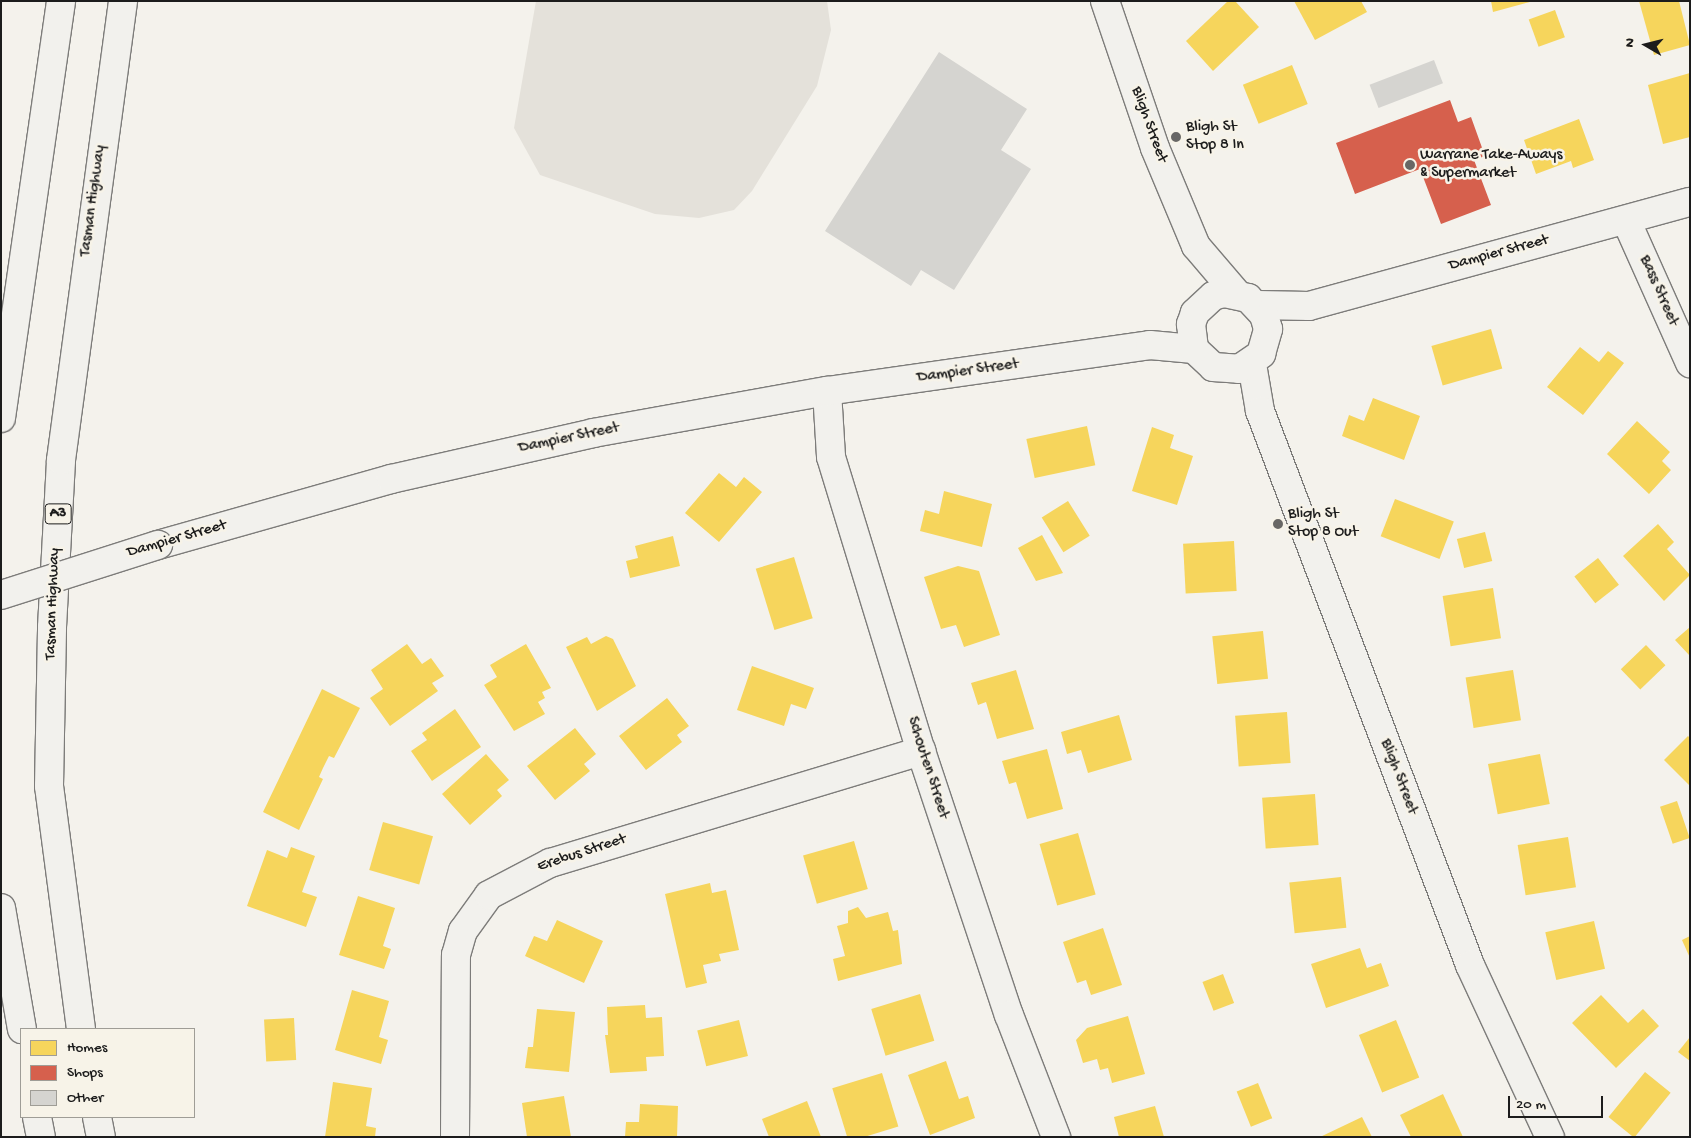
<!DOCTYPE html>
<html>
<head>
<meta charset="utf-8">
<style>
  body { margin:0 }
  #map { position:relative; width:1691px; height:1138px; overflow:hidden; background:#f4f2ec; font-family:"Gochi Hand",sans-serif }
  div>[style] { position:absolute }
  [style*='--x'] { left:calc(var(--x)*1px); top:calc(var(--y)*1px); width:calc(var(--w)*1px); rotate:calc(var(--a)*1deg) }
  .green>* { inset:0; background:#e4e1da }
  .homes>* { inset:0; background:#f6d55c; transform-origin:0 0 }
  .shops>* { inset:0; background:#d6604d }
  .building>* { inset:0; background:#d5d4d0; transform-origin:0 0 }
  .roads { filter:drop-shadow(1px 0 #7d7c7a) drop-shadow(-1px 0 #7d7c7a) drop-shadow(0 1px #7d7c7a) drop-shadow(0 -1px #7d7c7a) }
  .minor>* { height:28px; margin:-14px; padding:0 14px; transform-origin:14px; border-radius:14px; background:#f2f1ed }
  .tertiary>* { height:28px; margin:-14px; padding:0 14px; transform-origin:14px; border-radius:14px; background:#f2f1ed }
  .motorway>* { height:28px; margin:-14px; padding:0 14px; transform-origin:14px; border-radius:14px; background:#f2f1ed }
  .bridges { filter:drop-shadow(1px 0 #7d7c7a) drop-shadow(-1px 0 #7d7c7a) drop-shadow(0 1px #7d7c7a) drop-shadow(0 -1px #7d7c7a) }
  .tertiary-bridge>* { height:28px; margin:-14px; padding:0 14px; transform-origin:14px; border-radius:14px; background:#f2f1ed }
  .dots>* { width:14px; height:14px; translate:-50% -50%; box-sizing:border-box; border:2px solid #f7f3e8; border-radius:50% }
  span { translate:-50% -50%; white-space:nowrap; text-align:center; line-height:1.15; -webkit-text-stroke:5px #f7f3e8; paint-order:stroke }
  .shield-label span { padding:1px 4px; background:#f7f3e8; border:1px solid; border-radius:4px; -webkit-text-stroke-width:0 }
  .shield-label { font-size:15px; color:#1c1c1c; font-weight:700 }
  .street-label { font-size:16px; color:#1c1c1c }
  .poi-label { font-size:16px; color:#1c1c1c }
  .left { translate:0 -50%; text-align:left }
  .frame { position:absolute; inset:0; border:2px solid #1c1c1c; pointer-events:none }
  .legend { position:absolute; left:20px; top:1028px; width:175px; height:90px; box-sizing:border-box; background:#f7f3e8; border:1px solid #9f9d96; margin:0; padding:6px 9px; list-style:none; font-size:15px; color:#1c1c1c }
  .legend li { display:flex; align-items:center; gap:10px; height:25px }
  .legend b { width:25px; border:1px solid #9f9d96 }
  .north { position:absolute; left:1621px; top:20px; width:50px; height:50px; -webkit-text-stroke:4px #f7f3e8; paint-order:stroke; rotate:278deg; font-size:14px; font-weight:700; line-height:20px; text-align:center; color:#1c1c1c }
  .north::after { content:''; display:block; margin:auto; width:18px; height:22px; background:#1c1c1c; clip-path:polygon(50% 0,100% 100%,50% 72%,0 100%) }
  .scale { position:absolute; left:1508px; top:1096px; width:95px; height:22px; box-sizing:border-box; border:2px solid #1c1c1c; border-top:0; padding-left:6px; font-size:15px; line-height:18px; white-space:nowrap; color:#1c1c1c; -webkit-text-stroke:4px #f7f3e8; paint-order:stroke }
</style>
</head>
<body>
<div id="map">
  <div class="green">
    <div style="clip-path:polygon(536px 1px,827px 1px,831px 30px,817px 86px,752px 191px,734px 210px,699px 218px,655px 214px,540px 175px,514px 128px)"></div>
  </div>
  <div class="homes">
    <div style="clip-path:polygon(1228px 1px,1235px 1px,1259px 27px,1213px 71px,1186px 41px)"></div>
    <div style="clip-path:polygon(1294px 1px,1361px 1px,1367px 12px,1315px 40px)"></div>
    <div style="clip-path:polygon(1491px 1px,1530px 1px,1530px 2px,1493px 12px)"></div>
    <div style="clip-path:polygon(1639px 1px,1679px 1px,1690px 45px,1654px 55px)"></div>
    <div style="left:1555px;top:10px;width:29px;height:28px;rotate:70deg"></div>
    <div style="left:1292px;top:65px;width:42px;height:53px;rotate:68deg"></div>
    <div style="clip-path:polygon(1690px 73px,1690px 137px,1663px 144px,1648px 85px)"></div>
    <div style="clip-path:polygon(1579px 119px,1594px 160px,1573px 168px,1571px 161px,1536px 174px,1524px 140px)"></div>
    <div style="left:1491px;top:329px;width:41px;height:62px;rotate:74deg"></div>
    <div style="clip-path:polygon(1580px 347px,1599px 362px,1608px 351px,1624px 363px,1583px 415px,1547px 387px)"></div>
    <div style="clip-path:polygon(1373px 398px,1420px 416px,1404px 460px,1342px 436px,1349px 415px,1364px 421px)"></div>
    <div style="clip-path:polygon(1637px 421px,1670px 452px,1662px 461px,1671px 470px,1649px 494px,1607px 454px)"></div>
    <div style="left:1087px;top:426px;width:40px;height:62px;rotate:78deg"></div>
    <div style="clip-path:polygon(1152px 427px,1174px 435px,1170px 448px,1193px 456px,1177px 505px,1132px 491px)"></div>
    <div style="clip-path:polygon(719px 473px,736px 487px,744px 477px,762px 492px,719px 542px,685px 513px)"></div>
    <div style="clip-path:polygon(944px 491px,992px 504px,982px 547px,920px 531px,925px 510px,939px 514px)"></div>
    <div style="left:1395px;top:499px;width:63px;height:40px;rotate:21deg"></div>
    <div style="left:1068px;top:501px;width:41px;height:31px;rotate:58deg"></div>
    <div style="clip-path:polygon(1658px 524px,1674px 542px,1667px 549px,1690px 575px,1664px 601px,1623px 556px)"></div>
    <div style="left:1485px;top:532px;width:30px;height:29px;rotate:76deg"></div>
    <div style="clip-path:polygon(1042px 535px,1063px 573px,1036px 581px,1018px 548px)"></div>
    <div style="clip-path:polygon(673px 536px,680px 566px,630px 578px,626px 561px,638px 558px,635px 546px)"></div>
    <div style="left:1234px;top:541px;width:50px;height:51px;rotate:87deg"></div>
    <div style="left:794px;top:557px;width:64px;height:40px;rotate:73deg"></div>
    <div style="left:1598px;top:558px;width:34px;height:30px;rotate:52deg"></div>
    <div style="clip-path:polygon(958px 566px,979px 571px,1000px 635px,964px 647px,956px 625px,941px 629px,924px 577px)"></div>
    <div style="left:1493px;top:588px;width:51px;height:51px;rotate:81deg"></div>
    <div style="clip-path:polygon(1690px 627px,1690px 656px,1675px 640px)"></div>
    <div style="left:1263px;top:631px;width:48px;height:51px;rotate:84deg"></div>
    <div style="clip-path:polygon(606px 636px,613px 639px,636px 686px,597px 711px,566px 647px,587px 637px,591px 644px)"></div>
    <div style="clip-path:polygon(407px 644px,422px 664px,431px 658px,444px 676px,432px 683px,438px 691px,390px 726px,370px 698px,383px 689px,371px 670px)"></div>
    <div style="clip-path:polygon(526px 644px,551px 688px,542px 692px,545px 698px,538px 702px,545px 714px,514px 731px,484px 685px,497px 677px,490px 665px)"></div>
    <div style="left:1646px;top:645px;width:28px;height:35px;rotate:46deg"></div>
    <div style="clip-path:polygon(752px 666px,814px 688px,806px 709px,791px 704px,784px 726px,737px 710px)"></div>
    <div style="clip-path:polygon(1016px 670px,1034px 729px,997px 739px,986px 702px,978px 705px,971px 683px)"></div>
    <div style="left:1513px;top:670px;width:51px;height:48px;rotate:81deg"></div>
    <div style="clip-path:polygon(322px 689px,360px 708px,334px 758px,329px 756px,323px 768px,319px 777px,323px 779px,299px 830px,263px 812px)"></div>
    <div style="clip-path:polygon(667px 698px,689px 726px,677px 735px,682px 742px,646px 770px,619px 736px)"></div>
    <div style="clip-path:polygon(455px 709px,481px 747px,432px 781px,411px 751px,427px 740px,422px 733px)"></div>
    <div style="left:1287px;top:712px;width:51px;height:52px;rotate:86deg"></div>
    <div style="clip-path:polygon(1119px 715px,1132px 760px,1088px 773px,1081px 750px,1067px 754px,1061px 732px)"></div>
    <div style="clip-path:polygon(575px 728px,596px 754px,584px 764px,590px 771px,555px 800px,527px 766px)"></div>
    <div style="clip-path:polygon(1688px 736px,1690px 738px,1690px 786px,1664px 760px)"></div>
    <div style="clip-path:polygon(1047px 749px,1063px 809px,1027px 819px,1016px 782px,1009px 784px,1002px 761px)"></div>
    <div style="clip-path:polygon(486px 754px,509px 780px,497px 790px,502px 796px,470px 825px,442px 794px)"></div>
    <div style="left:1540px;top:754px;width:51px;height:53px;rotate:79deg"></div>
    <div style="left:1315px;top:794px;width:51px;height:53px;rotate:86deg"></div>
    <div style="left:1677px;top:801px;width:39px;height:18px;rotate:71deg"></div>
    <div style="left:383px;top:822px;width:52px;height:50px;rotate:16deg"></div>
    <div style="left:1078px;top:833px;width:64px;height:40px;rotate:74deg"></div>
    <div style="left:1568px;top:837px;width:51px;height:51px;rotate:81deg"></div>
    <div style="left:854px;top:841px;width:50px;height:53px;rotate:74deg"></div>
    <div style="clip-path:polygon(291px 847px,315px 856px,302px 892px,317px 897px,306px 927px,247px 906px,267px 850px,287px 858px)"></div>
    <div style="left:1341px;top:877px;width:51px;height:52px;rotate:84deg"></div>
    <div style="clip-path:polygon(710px 883px,712px 893px,726px 890px,739px 950px,719px 954px,721px 961px,703px 965px,707px 983px,686px 988px,665px 894px)"></div>
    <div style="clip-path:polygon(358px 896px,395px 908px,383px 946px,391px 949px,384px 969px,339px 955px)"></div>
    <div style="clip-path:polygon(858px 907px,866px 918px,888px 912px,893px 931px,898px 930px,902px 964px,838px 981px,833px 959px,845px 956px,837px 926px,848px 923px,848px 911px)"></div>
    <div style="clip-path:polygon(557px 920px,603px 941px,584px 983px,525px 956px,534px 936px,547px 941px)"></div>
    <div style="left:1594px;top:921px;width:49px;height:50px;rotate:77deg"></div>
    <div style="clip-path:polygon(1103px 928px,1122px 985px,1091px 995px,1086px 980px,1077px 983px,1063px 942px)"></div>
    <div style="clip-path:polygon(1690px 936px,1690px 958px,1682px 940px)"></div>
    <div style="clip-path:polygon(1360px 948px,1367px 968px,1381px 963px,1389px 986px,1326px 1008px,1311px 964px)"></div>
    <div style="left:1223px;top:974px;width:31px;height:22px;rotate:69deg"></div>
    <div style="clip-path:polygon(352px 990px,389px 1001px,379px 1037px,388px 1040px,381px 1064px,335px 1050px)"></div>
    <div style="left:920px;top:994px;width:49px;height:51px;rotate:73deg"></div>
    <div style="clip-path:polygon(1601px 995px,1628px 1023px,1643px 1009px,1659px 1026px,1616px 1068px,1572px 1023px)"></div>
    <div style="clip-path:polygon(645px 1005px,646px 1018px,662px 1017px,664px 1056px,646px 1057px,647px 1071px,610px 1073px,605px 1035px,608px 1035px,607px 1007px)"></div>
    <div style="clip-path:polygon(537px 1009px,575px 1012px,569px 1072px,525px 1068px,528px 1047px,533px 1047px)"></div>
    <div style="clip-path:polygon(1128px 1016px,1145px 1074px,1112px 1083px,1108px 1068px,1100px 1070px,1097px 1059px,1083px 1063px,1076px 1040px,1087px 1028px)"></div>
    <div style="left:294px;top:1018px;width:42px;height:30px;rotate:87deg"></div>
    <div style="left:739px;top:1020px;width:37px;height:43px;rotate:76deg"></div>
    <div style="left:1396px;top:1020px;width:62px;height:40px;rotate:68deg"></div>
    <div style="clip-path:polygon(1690px 1037px,1690px 1061px,1678px 1052px)"></div>
    <div style="clip-path:polygon(946px 1061px,959px 1099px,968px 1096px,975px 1118px,930px 1135px,908px 1075px)"></div>
    <div style="left:1645px;top:1072px;width:33px;height:58px;rotate:39deg"></div>
    <div style="left:882px;top:1073px;width:56px;height:52px;rotate:73deg"></div>
    <div style="clip-path:polygon(333px 1082px,372px 1088px,366px 1126px,376px 1128px,375px 1137px,325px 1137px)"></div>
    <div style="left:1258px;top:1083px;width:38px;height:23px;rotate:68deg"></div>
    <div style="clip-path:polygon(1443px 1094px,1463px 1137px,1411px 1137px,1400px 1115px)"></div>
    <div style="clip-path:polygon(564px 1096px,571px 1137px,527px 1137px,522px 1103px)"></div>
    <div style="clip-path:polygon(807px 1101px,821px 1137px,769px 1137px,762px 1119px)"></div>
    <div style="clip-path:polygon(640px 1104px,678px 1106px,677px 1137px,625px 1137px,626px 1122px,639px 1122px)"></div>
    <div style="clip-path:polygon(1155px 1106px,1164px 1137px,1119px 1137px,1114px 1117px)"></div>
    <div style="clip-path:polygon(1362px 1117px,1372px 1137px,1320px 1137px)"></div>
  </div>
  <div class="shops">
    <div style="clip-path:polygon(1450px 100px,1458px 122px,1471px 117px,1485px 156px,1474px 160px,1491px 205px,1441px 224px,1420px 169px,1355px 194px,1336px 143px)"></div>
  </div>
  <div class="building">
    <div style="clip-path:polygon(939px 52px,1027px 109px,1001px 150px,1031px 169px,954px 290px,921px 270px,911px 286px,825px 231px)"></div>
    <div style="left:1434px;top:60px;width:25px;height:69px;rotate:69deg"></div>
  </div>
  <div class="roads">
    <div class="minor">
      <div style="--x:1105;--y:1;--w:155;--a:71.2"></div>
      <div style="--x:1155;--y:148;--w:106;--a:67.3"></div>
      <div style="--x:1196;--y:246;--w:63;--a:49.5"></div>
      <div style="--x:1626;--y:220;--w:157;--a:65.9"></div>
      <div style="--x:1252;--y:364;--w:48;--a:80.3"></div>
      <div style="--x:1260;--y:411;--w:592;--a:69.24"></div>
      <div style="--x:1470;--y:965;--w:190;--a:65.1"></div>
      <div style="--x:827;--y:391;--w:66;--a:86.5"></div>
      <div style="--x:831;--y:457;--w:307;--a:73"></div>
      <div style="--x:921;--y:751;--w:278;--a:71.6"></div>
      <div style="--x:1009;--y:1015;--w:131;--a:68.9"></div>
      <div style="--x:455;--y:1137;--w:182;--a:-89.7"></div>
      <div style="--x:456;--y:955;--w:25;--a:-74"></div>
      <div style="--x:463;--y:931;--w:44;--a:-54.2"></div>
      <div style="--x:489;--y:895;--w:69;--a:-27.7"></div>
      <div style="--x:550;--y:863;--w:388;--a:-16.8"></div>
    </div>
    <div class="tertiary">
      <div style="--x:1258;--y:305;--w:51;--a:1.1"></div>
      <div style="--x:1309;--y:306;--w:395;--a:-15.3"></div>
      <div style="--x:158;--y:545;--w:242;--a:-15.8"></div>
      <div style="--x:391;--y:479;--w:207;--a:-12.8"></div>
      <div style="--x:593;--y:433;--w:238;--a:-10.2"></div>
      <div style="--x:827;--y:391;--w:326;--a:-8.1"></div>
      <div style="--x:1150;--y:345;--w:44;--a:5.2"></div>
      <div style="--x:1194;--y:349;--w:26;--a:43"></div>
      <div style="--x:1213;--y:367;--w:26;--a:4"></div>
      <div style="--x:1239;--y:369;--w:27;--a:-34"></div>
      <div style="--x:1261;--y:354;--w:26;--a:-74"></div>
      <div style="--x:1268;--y:329;--w:15;--a:-106"></div>
      <div style="--x:1264;--y:315;--w:23;--a:-133"></div>
      <div style="--x:1248;--y:298;--w:25;--a:-168"></div>
      <div style="--x:1224;--y:293;--w:11;--a:165"></div>
      <div style="--x:1213;--y:296;--w:25;--a:137"></div>
      <div style="--x:1195;--y:313;--w:12;--a:110"></div>
      <div style="--x:1191;--y:324;--w:25;--a:83"></div>
    </div>
    <div class="motorway">
      <div style="--x:1;--y:418;--w:421;--a:-81.8"></div>
      <div style="--x:1;--y:908;--w:123;--a:80.2"></div>
      <div style="--x:81;--y:1029;--w:245;--a:-97.5"></div>
      <div style="--x:49;--y:786;--w:159;--a:-88.9"></div>
      <div style="--x:52;--y:627;--w:167;--a:-86.9"></div>
      <div style="--x:61;--y:460;--w:463;--a:-82.3"></div>
      <div style="--x:37;--y:1117;--w:20;--a:79"></div>
      <div style="--x:97;--y:1117;--w:20;--a:79"></div>
    </div>
  </div>
  <div class="bridges">
    <div class="tertiary-bridge">
      <div style="--x:1;--y:595;--w:165;--a:-17.7"></div>
    </div>
  </div>
  <div class="dots">
    <div style="left:1176px;top:137px;background:#686765"></div>
    <div style="left:1410px;top:165px;background:#686765"></div>
    <div style="left:1278px;top:524px;background:#686765"></div>
  </div>
  <div class="shield-label">
    <span style="left:58px;top:514px">A3</span>
  </div>
  <div class="street-label">
    <span style="left:1148px;top:125px;rotate:70deg">Bligh Street</span>
    <span style="left:94px;top:201px;rotate:-82deg">Tasman Highway</span>
    <span style="left:1499px;top:254px;rotate:-15deg">Dampier Street</span>
    <span style="left:1658px;top:291px;rotate:66deg">Bass Street</span>
    <span style="left:968px;top:372px;rotate:-8deg">Dampier Street</span>
    <span style="left:569px;top:439px;rotate:-12deg">Dampier Street</span>
    <span style="left:177px;top:540px;rotate:-16deg">Dampier Street</span>
    <span style="left:54px;top:604px;rotate:-88deg">Tasman Highway</span>
    <span style="left:927px;top:768px;rotate:72deg">Schouten Street</span>
    <span style="left:1398px;top:777px;rotate:69deg">Bligh Street</span>
    <span style="left:582px;top:854px;rotate:-18deg">Erebus Street</span>
  </div>
  <div class="poi-label">
    <span class="left" style="left:1186px;top:137px">Bligh St<br>Stop 8 In</span>
    <span class="left" style="left:1420px;top:165px">Warrane Take-Aways<br>&amp; Supermarket</span>
    <span class="left" style="left:1288px;top:524px">Bligh St<br>Stop 8 Out</span>
  </div>
  <div class="frame"></div>
  <ul class="legend">
  <li><b style="height:14px;background:#f6d55c"></b>Homes</li>
  <li><b style="height:14px;background:#d6604d"></b>Shops</li>
  <li><b style="height:14px;background:#d5d4d0"></b>Other</li>
  </ul>
  <div class="north">N</div>
  <div class="scale">20 m</div>
</div>
</body>
</html>
